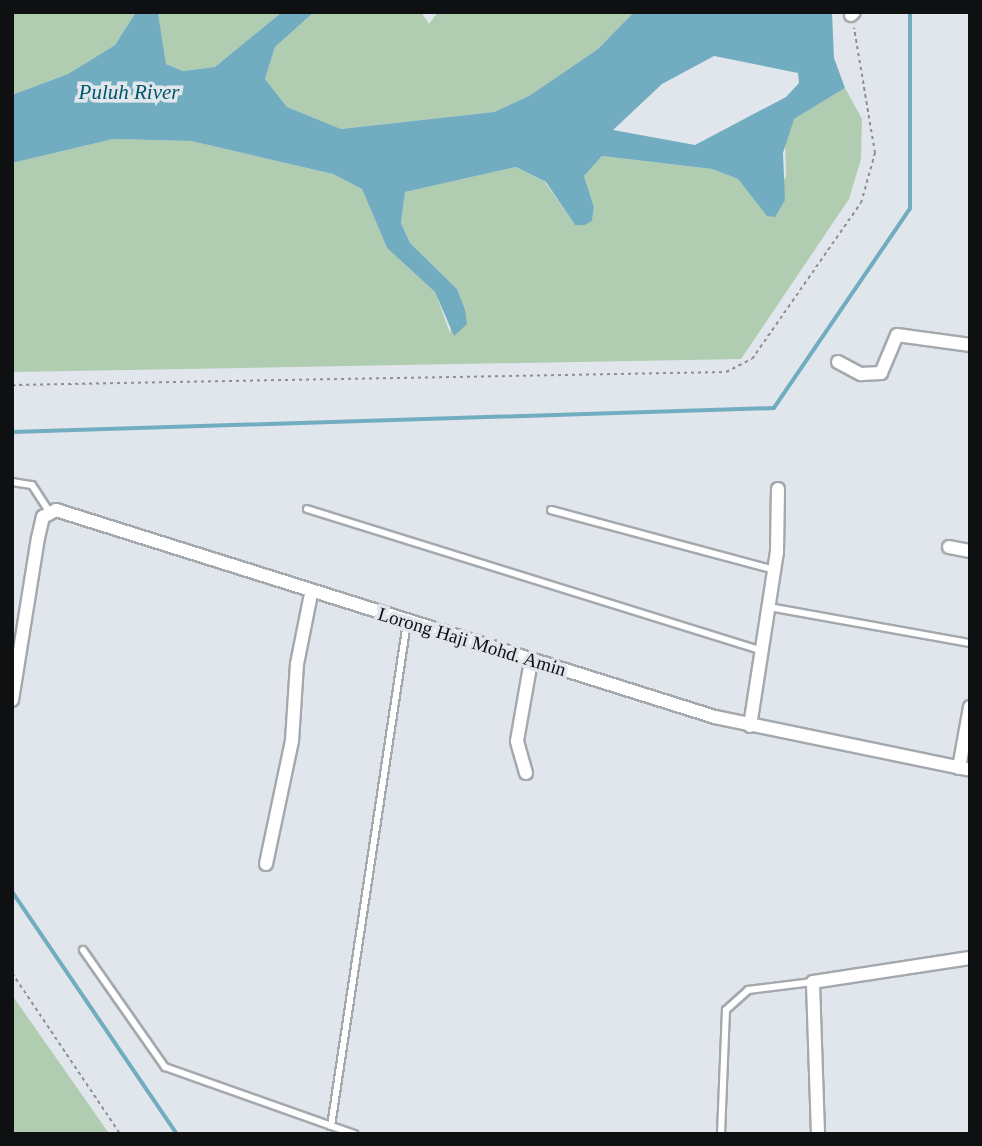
<!DOCTYPE html>
<html>
<head>
<meta charset="utf-8">
<style>
  body { margin:0 }
  #map { position:relative; width:982px; height:1146px; overflow:hidden; background:#e0e6eb; font-family:"Times New Roman",serif }
  div>[style] { position:absolute }
  [style*='--x'] { left:calc(var(--x)*1px); top:calc(var(--y)*1px); width:calc(var(--w)*1px); rotate:calc(var(--a)*1deg) }
  .green>* { inset:0; background:#b0ccb1 }
  .water>* { inset:0; background:#72acc0 }
  .stream>* { height:3.5px; margin:-1.75px; padding:0 1.75px; transform-origin:1.75px; border-radius:1.75px; background:#72acc0 }
  .path>* { height:2px; margin-top:-1px; transform-origin:0; background:repeating-linear-gradient(90deg,#8c9094 0 3.5px,transparent 0 7px) }
  .roads { filter:drop-shadow(2px 0 #a4a9ae) drop-shadow(-2px 0 #a4a9ae) drop-shadow(0 2px #a4a9ae) drop-shadow(0 -2px #a4a9ae) }
  .lane>* { height:6px; margin:-3px; padding:0 3px; transform-origin:3px; border-radius:3px; background:#fff }
  .street>* { height:12px; margin:-6px; padding:0 6px; transform-origin:6px; border-radius:6px; background:#fff }
  span { translate:-50% -50%; white-space:nowrap; text-align:center; line-height:1.15; -webkit-text-stroke:7px #e0e6eb; paint-order:stroke }
  .street-label { font-size:19px; color:#0e1012 }
  .water-label { font-size:21px; color:#00566a; font-style:italic }
  .frame { position:absolute; inset:0; border:14px solid #0e1012; pointer-events:none }
</style>
</head>
<body>
<div id="map">
  <div class="green">
    <div style="clip-path:polygon(12px 12px,136px 12px,115px 45px,68px 74px,12px 95px)"></div>
    <div style="clip-path:polygon(158px 12px,282px 12px,215px 67px,183px 71px,166px 64px)"></div>
    <div style="clip-path:polygon(314px 12px,421px 12px,429px 24px,438px 12px,634px 12px,598px 49px,529px 96px,494px 112px,341px 129px,287px 107px,265px 79px,275px 47px)"></div>
    <div style="clip-path:polygon(845px 88px,862px 119px,861px 159px,849px 199px,741px 359px,12px 372px,12px 163px,113px 139px,191px 141px,333px 174px,362px 189px,387px 248px,435px 292px,450px 333px,457px 289px,410px 243px,401px 223px,405px 192px,516px 167px,545px 182px,575px 225px,585px 225px,592px 221px,594px 207px,584px 176px,602px 156px,712px 169px,738px 179px,767px 215px,786px 176px,785px 136px,794px 119px)"></div>
    <div style="clip-path:polygon(12px 995px,108px 1132px,109px 1134px,12px 1134px)"></div>
  </div>
  <div class="water">
    <div style="clip-path:polygon(evenodd,136px 12px,158px 12px,166px 64px,183px 71px,215px 67px,282px 12px,314px 12px,275px 47px,265px 79px,287px 107px,341px 129px,494px 112px,529px 96px,598px 49px,634px 12px,832px 12px,834px 58px,845px 88px,794px 119px,783px 153px,785px 200px,775px 217px,767px 216px,738px 179px,712px 169px,602px 156px,584px 176px,594px 207px,592px 221px,585px 225px,575px 225px,546px 182px,516px 167px,405px 192px,401px 223px,410px 243px,457px 289px,465px 310px,467px 324px,454px 336px,435px 292px,387px 248px,362px 189px,333px 174px,191px 141px,113px 139px,12px 163px,12px 95px,68px 74px,115px 45px,136px 12px,714px 56px,798px 73px,799px 83px,786px 97px,695px 145px,613px 130px,662px 84px,714px 56px)"></div>
  </div>
  <div class="stream">
    <div style="--x:12;--y:432;--w:762;--a:-1.8"></div>
    <div style="--x:774;--y:408;--w:241;--a:-55.7"></div>
    <div style="--x:910;--y:209;--w:197;--a:-90"></div>
    <div style="--x:12;--y:891;--w:294;--a:55.8"></div>
  </div>
  <div class="path">
    <div style="--x:12;--y:385;--w:714;--a:-1.04"></div>
    <div style="--x:726;--y:372;--w:29;--a:-27"></div>
    <div style="--x:752;--y:359;--w:190;--a:-55.1"></div>
    <div style="--x:861;--y:203;--w:52;--a:-74.4"></div>
    <div style="--x:875;--y:153;--w:127;--a:-99.5"></div>
    <div style="--x:12;--y:973;--w:194;--a:56.1"></div>
  </div>
  <div class="roads">
    <div class="lane">
      <div style="--x:12;--y:482;--w:20;--a:9"></div>
      <div style="--x:32;--y:485;--w:31;--a:57"></div>
      <div style="--x:307;--y:509;--w:475;--a:17.3"></div>
      <div style="--x:551;--y:510;--w:232;--a:15"></div>
      <div style="--x:769;--y:607;--w:204;--a:10.2"></div>
      <div style="--x:83;--y:950;--w:143;--a:55"></div>
      <div style="--x:165;--y:1067;--w:201;--a:19.5"></div>
      <div style="--x:331;--y:1126;--w:510;--a:-81.42"></div>
      <div style="--x:721;--y:1134;--w:124;--a:-87.7"></div>
      <div style="--x:726;--y:1010;--w:30;--a:-42"></div>
      <div style="--x:748;--y:990;--w:65;--a:-7"></div>
    </div>
    <div class="street">
      <div style="--x:851;--y:15;--w:4;--a:-45"></div>
      <div style="--x:838;--y:362;--w:26;--a:28"></div>
      <div style="--x:861;--y:374;--w:20;--a:-3"></div>
      <div style="--x:881;--y:373;--w:41;--a:-67.2"></div>
      <div style="--x:897;--y:335;--w:74;--a:7.8"></div>
      <div style="--x:949;--y:547;--w:21;--a:11"></div>
      <div style="--x:12;--y:700;--w:164;--a:-80.9"></div>
      <div style="--x:38;--y:538;--w:22;--a:-77"></div>
      <div style="--x:43;--y:517;--w:15;--a:-28"></div>
      <div style="--x:56;--y:510;--w:691;--a:17.44"></div>
      <div style="--x:715;--y:717;--w:260;--a:11.7"></div>
      <div style="--x:750;--y:726;--w:176;--a:-81.2"></div>
      <div style="--x:777;--y:552;--w:63;--a:-89.1"></div>
      <div style="--x:959;--y:768;--w:62;--a:-79.8"></div>
      <div style="--x:526;--y:773;--w:33;--a:-106"></div>
      <div style="--x:517;--y:741;--w:81;--a:-80.1"></div>
      <div style="--x:266;--y:864;--w:126;--a:-78.1"></div>
      <div style="--x:292;--y:741;--w:77;--a:-86.3"></div>
      <div style="--x:297;--y:664;--w:71;--a:-78.7"></div>
      <div style="--x:818;--y:1134;--w:152;--a:-91.9"></div>
      <div style="--x:813;--y:982;--w:159;--a:-8.7"></div>
    </div>
  </div>
  <div class="street-label">
    <span style="left:472px;top:642px;rotate:17deg">Lorong Haji Mohd. Amin</span>
  </div>
  <div class="water-label">
    <span style="left:129px;top:92px">Puluh River</span>
  </div>
  <div class="frame"></div>
</div>
</body>
</html>
